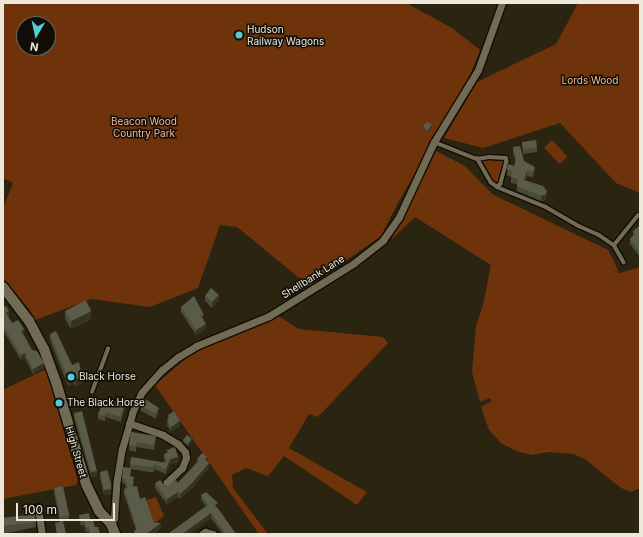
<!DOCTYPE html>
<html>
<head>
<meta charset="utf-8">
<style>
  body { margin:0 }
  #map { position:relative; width:643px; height:537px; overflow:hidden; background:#2a2411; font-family:Inter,sans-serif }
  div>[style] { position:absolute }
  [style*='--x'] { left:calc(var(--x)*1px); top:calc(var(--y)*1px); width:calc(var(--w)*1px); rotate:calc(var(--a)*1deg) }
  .green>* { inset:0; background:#6f330b; transform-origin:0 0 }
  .roads { filter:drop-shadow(1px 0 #130d00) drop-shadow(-1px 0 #130d00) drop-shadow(0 1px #130d00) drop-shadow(0 -1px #130d00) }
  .lane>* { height:3.5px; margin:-1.75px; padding:0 1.75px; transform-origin:1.75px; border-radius:1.75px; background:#716a55 }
  .street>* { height:7px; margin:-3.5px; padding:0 3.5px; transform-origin:3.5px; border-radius:3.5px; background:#716a55 }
  .secondary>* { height:10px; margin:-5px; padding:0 5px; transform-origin:5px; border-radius:5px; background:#716a55 }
  .wall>* { inset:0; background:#484b37 }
  .shaded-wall>* { inset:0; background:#353421 }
  .building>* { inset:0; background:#5a5c49; transform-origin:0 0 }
  .dots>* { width:11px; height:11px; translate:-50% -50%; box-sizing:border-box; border:2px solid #100e06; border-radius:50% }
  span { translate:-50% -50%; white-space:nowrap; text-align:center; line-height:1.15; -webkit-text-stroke:3px #100e06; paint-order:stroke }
  .poi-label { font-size:10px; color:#ece8dc }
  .left { translate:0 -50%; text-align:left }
  .park-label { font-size:10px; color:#f4b899 }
  .street-label { font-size:10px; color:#ece8dc }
  .frame { position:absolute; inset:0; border:4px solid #ece8dc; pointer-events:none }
  .north { position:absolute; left:16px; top:16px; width:40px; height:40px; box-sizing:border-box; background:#100e06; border:1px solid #68655c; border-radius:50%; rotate:189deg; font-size:11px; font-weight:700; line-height:16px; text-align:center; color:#ece8dc }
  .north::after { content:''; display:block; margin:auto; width:14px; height:18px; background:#52ccd6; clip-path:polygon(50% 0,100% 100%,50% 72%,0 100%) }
  .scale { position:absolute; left:16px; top:503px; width:99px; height:18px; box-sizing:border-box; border:2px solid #ece8dc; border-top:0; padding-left:5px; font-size:12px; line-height:14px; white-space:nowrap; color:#ece8dc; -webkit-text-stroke:3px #100e06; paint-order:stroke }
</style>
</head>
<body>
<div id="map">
  <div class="green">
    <div style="clip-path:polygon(evenodd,3px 3px,406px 3px,452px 28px,480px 50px,465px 87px,399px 201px,381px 236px,309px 286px,237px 227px,220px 225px,198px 288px,150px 307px,91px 299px,35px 320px,29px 309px,3px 278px,3px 208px,13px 183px,3px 178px,3px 3px,24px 24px,48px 24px,48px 48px,24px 48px,24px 24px)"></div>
    <div style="clip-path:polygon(578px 3px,640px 3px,640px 193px,616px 183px,560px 123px,483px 148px,444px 138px,477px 82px,556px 44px)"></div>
    <div style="left:552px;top:140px;width:23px;height:11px;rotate:47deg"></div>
    <div style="clip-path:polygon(436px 151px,465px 166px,492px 194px,608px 250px,619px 272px,611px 270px,620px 273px,640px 267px,640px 488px,631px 492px,621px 488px,585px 459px,573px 454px,549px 452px,532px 455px,516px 451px,501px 443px,489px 430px,481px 407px,492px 401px,490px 398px,480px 402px,472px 372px,476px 326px,483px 305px,491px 265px,415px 217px,391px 240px)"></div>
    <div style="clip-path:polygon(483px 159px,504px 161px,498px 182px,493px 182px,484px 170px,480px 162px)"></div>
    <div style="clip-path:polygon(278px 316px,299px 329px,383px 337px,388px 343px,318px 417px,309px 414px,289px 448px,367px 492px,357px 505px,284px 456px,268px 476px,246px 468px,232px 475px,233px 488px,268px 534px,259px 534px,155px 385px,191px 354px)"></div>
    <div style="clip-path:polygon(46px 369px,78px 480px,76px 485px,3px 499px,3px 390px)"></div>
    <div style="clip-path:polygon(156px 497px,164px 516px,152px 526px,132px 519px,131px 516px,148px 510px,135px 504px)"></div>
  </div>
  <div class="roads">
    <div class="lane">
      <div style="--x:434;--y:142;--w:46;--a:21.6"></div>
      <div style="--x:477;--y:159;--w:12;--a:-9"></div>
      <div style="--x:489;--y:157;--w:17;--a:3"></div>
      <div style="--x:506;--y:158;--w:3;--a:72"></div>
      <div style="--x:507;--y:161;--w:24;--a:105"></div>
      <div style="--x:501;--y:184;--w:5;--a:143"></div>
      <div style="--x:497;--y:187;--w:7;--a:-146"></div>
      <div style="--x:491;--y:183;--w:28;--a:-120"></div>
      <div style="--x:497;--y:187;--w:53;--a:22.2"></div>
      <div style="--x:546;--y:207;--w:38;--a:30"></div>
      <div style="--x:579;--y:226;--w:22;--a:24"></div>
      <div style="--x:599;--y:235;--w:18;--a:34"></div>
      <div style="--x:614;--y:245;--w:20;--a:60"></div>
      <div style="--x:614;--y:245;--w:38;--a:-51"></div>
      <div style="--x:92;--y:392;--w:46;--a:-69.6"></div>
    </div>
    <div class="street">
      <div style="--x:129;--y:423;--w:36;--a:19"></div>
      <div style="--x:163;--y:435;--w:17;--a:31"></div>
      <div style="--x:178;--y:444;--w:11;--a:49"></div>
      <div style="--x:185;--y:452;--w:6;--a:81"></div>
      <div style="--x:186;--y:458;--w:11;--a:112"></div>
      <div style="--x:182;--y:468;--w:21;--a:137"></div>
      <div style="--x:38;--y:507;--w:27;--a:82"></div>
      <div style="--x:111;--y:524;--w:7;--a:-63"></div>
      <div style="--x:114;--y:518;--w:39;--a:-86"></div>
      <div style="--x:117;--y:479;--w:30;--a:-81"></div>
      <div style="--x:122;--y:449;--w:37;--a:-74"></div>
      <div style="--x:132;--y:413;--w:23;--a:-65"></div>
      <div style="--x:142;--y:392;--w:30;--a:-48"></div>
      <div style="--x:162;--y:370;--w:21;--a:-39"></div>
      <div style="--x:178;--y:357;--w:21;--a:-31"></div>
      <div style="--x:196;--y:346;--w:79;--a:-22.3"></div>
      <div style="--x:269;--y:316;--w:100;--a:-31.9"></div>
      <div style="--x:354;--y:263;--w:37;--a:-38"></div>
      <div style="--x:383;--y:240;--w:28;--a:-55"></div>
      <div style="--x:399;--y:217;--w:83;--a:-65"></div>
      <div style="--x:434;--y:142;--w:84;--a:-58.6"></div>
      <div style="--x:478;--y:70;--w:71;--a:-70.3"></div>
      <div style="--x:202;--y:534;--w:4;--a:-34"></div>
      <div style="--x:205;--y:532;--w:8;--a:14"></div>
    </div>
    <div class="secondary">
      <div style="--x:3;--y:287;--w:43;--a:52.6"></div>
      <div style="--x:29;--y:321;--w:32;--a:62"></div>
      <div style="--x:44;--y:349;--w:35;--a:70"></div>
      <div style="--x:56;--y:382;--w:106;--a:73.6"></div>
      <div style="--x:86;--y:484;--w:30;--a:64"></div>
      <div style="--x:99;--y:511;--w:18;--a:47"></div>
      <div style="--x:111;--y:524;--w:11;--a:68"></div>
    </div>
  </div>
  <div class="wall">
    <div style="clip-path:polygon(423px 126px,432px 128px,428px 132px,423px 129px)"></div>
    <div style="clip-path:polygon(522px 142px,537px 147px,537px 152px,523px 154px)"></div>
    <div style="clip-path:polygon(513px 147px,524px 161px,535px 172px,533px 177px,527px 176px,526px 180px,547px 197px,545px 200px,541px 201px,517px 191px,517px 184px,511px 183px,511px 177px,507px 175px,507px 169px,514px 166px,516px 162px,513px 153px)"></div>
    <div style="clip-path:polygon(640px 227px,639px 256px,630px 244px,630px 239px,633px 236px,633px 231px)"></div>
    <div style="clip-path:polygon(205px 296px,219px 300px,212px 308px,205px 301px)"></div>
    <div style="clip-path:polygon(3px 307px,9px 317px,8px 317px,12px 323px,24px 335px,32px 350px,44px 368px,33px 374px,25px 358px,21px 360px,3px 330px)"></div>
    <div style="clip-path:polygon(181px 307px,204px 320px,203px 320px,206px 329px,196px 335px,181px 312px)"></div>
    <div style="clip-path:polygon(65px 311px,91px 317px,90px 320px,71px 329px,65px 319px)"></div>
    <div style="clip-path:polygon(50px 334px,72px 365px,82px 383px,75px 386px,74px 384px,68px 386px,50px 340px)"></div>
    <div style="clip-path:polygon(115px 406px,125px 409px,121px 422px,106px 417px,105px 421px,98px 419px,98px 414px)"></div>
    <div style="clip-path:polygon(141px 406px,159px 413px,156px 419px,141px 411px)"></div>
    <div style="clip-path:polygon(74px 413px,97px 476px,91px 477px,74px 418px)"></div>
    <div style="clip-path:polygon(168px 415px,180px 426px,171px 432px,167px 425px)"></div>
    <div style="clip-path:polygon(131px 432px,156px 441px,154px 450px,136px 447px,136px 452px,129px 450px,129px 445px)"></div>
    <div style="clip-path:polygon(183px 440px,192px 442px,188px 446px,183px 442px)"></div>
    <div style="clip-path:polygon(167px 450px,178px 462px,170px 464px,166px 474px,154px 469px,154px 472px,149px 472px,131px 469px,130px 477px,134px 482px,133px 487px,154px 523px,161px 528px,153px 534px,134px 534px,134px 531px,136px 530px,124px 494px,124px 489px,126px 488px,125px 484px,122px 483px,122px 478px,130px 468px,130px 464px,165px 462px,164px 460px,164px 454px,167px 453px)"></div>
    <div style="clip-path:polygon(197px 459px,207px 461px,209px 468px,192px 488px,180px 499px,178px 497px,167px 504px,155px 488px,155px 483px,166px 487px,178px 483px,197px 462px)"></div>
    <div style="clip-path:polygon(100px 472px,111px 488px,111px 494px,104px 495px,100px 477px)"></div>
    <div style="clip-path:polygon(54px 488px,69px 515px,69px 520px,60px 522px,54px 493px)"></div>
    <div style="clip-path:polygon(201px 495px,218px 508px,236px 534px,223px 534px,211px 518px,188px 534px,168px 534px,206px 506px,201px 500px)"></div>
    <div style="clip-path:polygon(79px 515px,90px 520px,100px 534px,90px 534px,89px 532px,86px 532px,84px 525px,81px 526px,79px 520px)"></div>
    <div style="clip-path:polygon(3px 520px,36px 522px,36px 527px,3px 534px)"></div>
  </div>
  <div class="shaded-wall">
    <div style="clip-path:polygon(432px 125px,432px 128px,428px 132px,428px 130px)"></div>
    <div style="clip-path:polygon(535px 167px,535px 172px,533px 177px,533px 172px)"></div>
    <div style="clip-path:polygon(527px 170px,527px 176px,524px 186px,524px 180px)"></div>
    <div style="clip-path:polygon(547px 191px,547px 197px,545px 200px,541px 201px,541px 196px)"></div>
    <div style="clip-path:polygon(640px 250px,640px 255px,639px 256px,639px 251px)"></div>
    <div style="clip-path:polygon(219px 295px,219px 300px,212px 308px,212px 302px)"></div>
    <div style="clip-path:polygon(91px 310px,91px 317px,90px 320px,71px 329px,71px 321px)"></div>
    <div style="clip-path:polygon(9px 311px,9px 317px,6px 318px,6px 313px)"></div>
    <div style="clip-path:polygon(204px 315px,204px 320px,201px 321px,201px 316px)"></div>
    <div style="clip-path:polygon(206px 324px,206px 329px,196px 335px,196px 330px)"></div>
    <div style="clip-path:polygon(24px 329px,24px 335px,21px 336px,21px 331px)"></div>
    <div style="clip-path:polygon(25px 353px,25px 358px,21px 360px,21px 355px)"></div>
    <div style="clip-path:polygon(44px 363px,44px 368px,33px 374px,33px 369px)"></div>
    <div style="clip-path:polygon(3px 364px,5px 364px,5px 369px,3px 370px)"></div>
    <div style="clip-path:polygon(74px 377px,74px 384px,68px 386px,68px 379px)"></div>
    <div style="clip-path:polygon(82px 377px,82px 383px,75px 386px,75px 379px)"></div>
    <div style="clip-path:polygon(125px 404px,125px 409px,121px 422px,121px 417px)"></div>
    <div style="clip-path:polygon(159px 408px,159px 413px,156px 419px,156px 414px)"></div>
    <div style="clip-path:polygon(106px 412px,106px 417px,105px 421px,105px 416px)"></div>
    <div style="clip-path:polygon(180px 421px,180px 426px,171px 432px,171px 427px)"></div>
    <div style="clip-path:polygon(156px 436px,156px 441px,154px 450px,154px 445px)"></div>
    <div style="clip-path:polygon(192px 439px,192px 442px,188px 446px,188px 444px)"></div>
    <div style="clip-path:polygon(178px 457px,178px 462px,170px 464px,166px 474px,166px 469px,170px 459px)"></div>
    <div style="clip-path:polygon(209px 463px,209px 468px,192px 488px,180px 499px,180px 494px)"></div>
    <div style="clip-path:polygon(97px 471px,97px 476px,91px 477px,91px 472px)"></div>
    <div style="clip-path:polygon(111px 483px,111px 494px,104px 495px,104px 490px)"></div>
    <div style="clip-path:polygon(178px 492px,178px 497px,167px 504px,167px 499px)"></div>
    <div style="clip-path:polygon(211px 513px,211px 518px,188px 534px,182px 534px)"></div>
    <div style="clip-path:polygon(161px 523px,161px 528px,153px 534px,146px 534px)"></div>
  </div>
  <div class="building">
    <div style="clip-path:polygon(427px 122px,432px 125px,428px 130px,423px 126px)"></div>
    <div style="left:536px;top:140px;width:7px;height:14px;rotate:82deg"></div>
    <div style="clip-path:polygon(520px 146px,524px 161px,535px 167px,533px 172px,527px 170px,524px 180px,543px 186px,547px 191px,545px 195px,541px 196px,517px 186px,518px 179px,511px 177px,513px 172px,507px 169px,508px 164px,514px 166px,516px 159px,513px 147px)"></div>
    <div style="clip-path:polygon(639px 226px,640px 227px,640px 250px,639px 251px,630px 239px,635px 234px,633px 231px)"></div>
    <div style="clip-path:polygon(211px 288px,219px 295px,212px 302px,205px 296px)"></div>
    <div style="clip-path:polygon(194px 296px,204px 315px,201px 316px,206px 324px,196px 330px,181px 307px)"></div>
    <div style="clip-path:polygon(84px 301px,86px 301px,91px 310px,90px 312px,71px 321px,65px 311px)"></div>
    <div style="clip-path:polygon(6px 306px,9px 311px,6px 313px,12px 323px,18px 320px,24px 329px,21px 331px,32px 350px,37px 351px,44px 363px,33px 369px,25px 353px,21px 355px,3px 325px,3px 307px)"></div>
    <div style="clip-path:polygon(56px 331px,72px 365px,79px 362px,82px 377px,75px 379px,74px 377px,68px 379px,50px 334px)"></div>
    <div style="clip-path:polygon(145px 399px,159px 408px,156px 414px,141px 406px)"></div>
    <div style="clip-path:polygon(116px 401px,125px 404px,121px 417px,106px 412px,105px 416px,98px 414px,103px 402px,115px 406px)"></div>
    <div style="clip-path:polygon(82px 411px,97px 471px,91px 472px,74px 413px)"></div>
    <div style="clip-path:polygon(174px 411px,180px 421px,171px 427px,167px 420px,170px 418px,168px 415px)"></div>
    <div style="clip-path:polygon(131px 432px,156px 436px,154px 445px,136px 442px,136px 446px,129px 445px)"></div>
    <div style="left:187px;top:435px;width:6px;height:6px;rotate:39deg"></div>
    <div style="clip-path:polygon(175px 447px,178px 457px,170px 459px,166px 469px,154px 464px,154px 466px,149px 467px,130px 464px,131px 457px,167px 463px,164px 454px,168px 453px,167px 450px)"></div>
    <div style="clip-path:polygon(202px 453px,207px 457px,205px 459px,209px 463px,192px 483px,180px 494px,178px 492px,167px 499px,155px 483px,160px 480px,166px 487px,176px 480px,178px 483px,199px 461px,197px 459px)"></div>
    <div style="clip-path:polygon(123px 467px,131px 468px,130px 476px,134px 477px,132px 487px,137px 486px,140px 499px,145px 497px,154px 523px,161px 523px,146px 534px,137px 534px,134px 531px,137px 529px,124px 489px,128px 488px,125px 479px,122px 478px)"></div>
    <div style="clip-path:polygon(107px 470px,111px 483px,111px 489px,104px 490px,100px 472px)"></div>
    <div style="left:63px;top:486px;width:30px;height:9px;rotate:78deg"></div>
    <div style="clip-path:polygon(206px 492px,218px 503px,215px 505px,236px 534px,226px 534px,211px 513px,182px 534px,168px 534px,208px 505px,201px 495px)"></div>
    <div style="clip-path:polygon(89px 513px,90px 520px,93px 520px,95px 527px,98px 527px,100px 534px,90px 534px,89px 527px,86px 527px,84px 520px,81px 521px,79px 515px)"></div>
    <div style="left:35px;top:514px;width:8px;height:33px;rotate:83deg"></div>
    <div style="clip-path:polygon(63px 521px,66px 534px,57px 534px,55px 523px)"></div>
  </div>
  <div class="dots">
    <div style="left:239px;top:35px;background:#52ccd6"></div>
    <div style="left:71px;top:377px;background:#52ccd6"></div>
    <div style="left:59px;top:403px;background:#52ccd6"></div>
  </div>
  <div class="poi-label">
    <span class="left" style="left:247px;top:35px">Hudson<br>Railway Wagons</span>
    <span class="left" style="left:79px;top:377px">Black Horse</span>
    <span class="left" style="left:67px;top:403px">The Black Horse</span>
  </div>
  <div class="park-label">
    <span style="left:590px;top:81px">Lords Wood</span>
    <span style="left:144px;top:127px">Beacon Wood<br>Country Park</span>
  </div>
  <div class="street-label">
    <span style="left:313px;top:277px;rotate:-32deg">Shellbank Lane</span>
    <span style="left:76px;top:452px;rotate:74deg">High Street</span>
  </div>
  <div class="frame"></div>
  <div class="north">N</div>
  <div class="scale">100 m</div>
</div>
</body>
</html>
